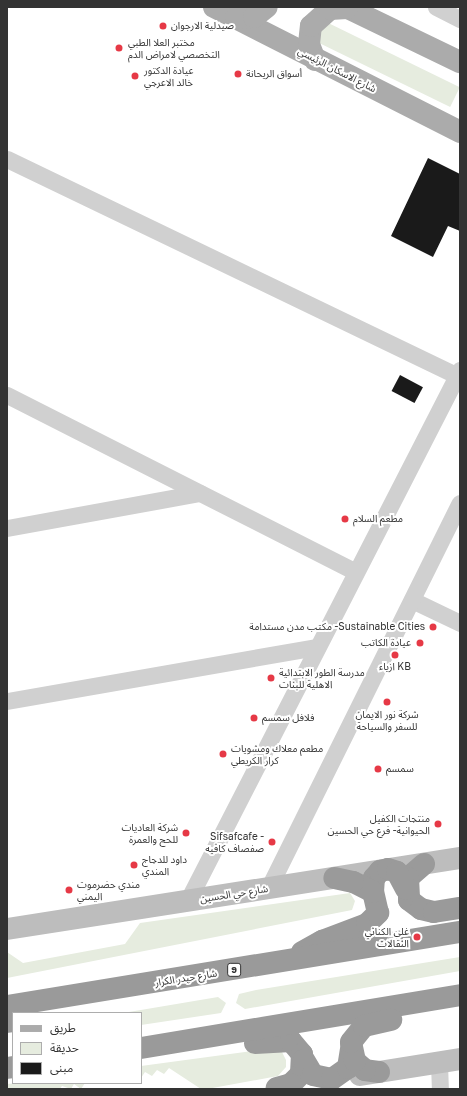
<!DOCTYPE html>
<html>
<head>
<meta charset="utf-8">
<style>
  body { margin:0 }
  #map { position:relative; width:467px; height:1096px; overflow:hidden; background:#fff; font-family:"Golos Text","Noto Sans Arabic",sans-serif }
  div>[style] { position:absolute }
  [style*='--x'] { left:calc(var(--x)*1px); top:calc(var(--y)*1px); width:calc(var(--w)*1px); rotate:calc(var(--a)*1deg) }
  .green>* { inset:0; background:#e6ecdf; transform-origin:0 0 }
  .building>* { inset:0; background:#1a1a1a; transform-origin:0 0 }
  .street>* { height:17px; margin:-8.5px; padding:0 8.5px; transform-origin:8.5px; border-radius:8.5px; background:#d0d0d0 }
  .secondary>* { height:22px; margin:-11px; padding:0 11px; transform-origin:11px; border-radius:11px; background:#bdbdbd }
  .primary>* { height:22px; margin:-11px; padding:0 11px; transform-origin:11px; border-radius:11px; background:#ababab }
  .highway>* { height:22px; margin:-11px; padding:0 11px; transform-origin:11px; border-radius:11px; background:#9a9a9a }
  .dots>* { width:11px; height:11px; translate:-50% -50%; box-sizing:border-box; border:2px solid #fff; border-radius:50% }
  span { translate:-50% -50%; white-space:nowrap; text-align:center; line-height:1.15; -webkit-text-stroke:4px #fff; paint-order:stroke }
  .shield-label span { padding:1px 3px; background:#fff; border:1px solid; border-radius:3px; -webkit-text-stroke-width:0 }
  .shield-label { font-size:9px; color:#333; font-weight:700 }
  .poi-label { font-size:10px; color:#333 }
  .left { translate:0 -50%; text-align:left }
  .right { translate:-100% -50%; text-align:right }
  .street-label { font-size:10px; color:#333 }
  .frame { position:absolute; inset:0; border:8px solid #333; pointer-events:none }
  .legend { position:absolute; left:12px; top:1012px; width:130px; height:72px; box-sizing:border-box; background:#fff; border:1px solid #adadad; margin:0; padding:5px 7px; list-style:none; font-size:12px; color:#333 }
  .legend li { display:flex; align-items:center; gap:8px; height:20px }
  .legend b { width:20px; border:1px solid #adadad }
</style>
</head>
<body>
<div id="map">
  <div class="green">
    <div style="left:316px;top:17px;width:160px;height:22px;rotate:26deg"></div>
    <div style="clip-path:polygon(350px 893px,355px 901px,352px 910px,7px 978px,7px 952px,23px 963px,125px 944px,140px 923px)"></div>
    <div style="clip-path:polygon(460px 957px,460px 971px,245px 1009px,236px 1003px,239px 994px,256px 990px)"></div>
    <div style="clip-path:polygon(218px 997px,226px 1003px,221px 1013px,141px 1025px,141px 1013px,123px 1013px)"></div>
    <div style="clip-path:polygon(268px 1049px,282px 1052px,286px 1060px,286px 1067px,278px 1076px,207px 1089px,201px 1089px,169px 1068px,164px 1074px,157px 1070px,152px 1076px,145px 1072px,141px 1078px,141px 1066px)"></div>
    <div style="clip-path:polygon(17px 1083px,85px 1083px,81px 1089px,74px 1084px,71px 1089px,62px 1086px,60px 1089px,7px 1089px,7px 1084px)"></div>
  </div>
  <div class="building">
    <div style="clip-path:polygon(428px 158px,460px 174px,460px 231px,448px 226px,433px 257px,391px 236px)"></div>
    <div style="left:400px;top:375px;width:26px;height:18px;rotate:28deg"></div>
  </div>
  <div class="street">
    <div style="--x:436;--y:7;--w:27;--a:27"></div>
    <div style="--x:7;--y:159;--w:500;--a:25.7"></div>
    <div style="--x:7;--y:395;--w:391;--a:26.9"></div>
    <div style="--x:7;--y:528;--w:196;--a:-10.3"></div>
    <div style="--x:412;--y:600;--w:53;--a:25.6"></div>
    <div style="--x:7;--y:701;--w:315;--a:-9.9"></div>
    <div style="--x:268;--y:889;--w:431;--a:-63.6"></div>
    <div style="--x:187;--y:902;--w:598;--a:-62.84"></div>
    <div style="--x:439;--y:1063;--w:26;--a:88"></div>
  </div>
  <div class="secondary">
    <div style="--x:7;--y:929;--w:459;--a:-8.9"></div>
    <div style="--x:360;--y:1075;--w:101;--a:-9.1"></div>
  </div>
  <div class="primary">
    <div style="--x:214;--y:7;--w:276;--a:26.9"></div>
    <div style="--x:346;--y:7;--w:127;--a:25.8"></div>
    <div style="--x:236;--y:18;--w:18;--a:-3"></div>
    <div style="--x:254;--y:17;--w:16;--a:-38"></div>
    <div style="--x:315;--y:60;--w:17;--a:-111"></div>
    <div style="--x:309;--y:44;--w:18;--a:-84"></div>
    <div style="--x:311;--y:26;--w:25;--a:-42"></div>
    <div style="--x:330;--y:9;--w:17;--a:-3"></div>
  </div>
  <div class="highway">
    <div style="--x:424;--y:864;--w:21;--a:139"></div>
    <div style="--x:408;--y:878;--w:22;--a:87"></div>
    <div style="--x:409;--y:900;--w:15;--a:37"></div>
    <div style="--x:421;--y:909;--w:13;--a:13"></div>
    <div style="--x:434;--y:912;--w:26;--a:-9"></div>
    <div style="--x:373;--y:892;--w:14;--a:-86"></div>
    <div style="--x:374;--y:878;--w:9;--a:-49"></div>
    <div style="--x:380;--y:871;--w:8;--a:-14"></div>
    <div style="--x:388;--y:869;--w:9;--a:18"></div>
    <div style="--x:397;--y:872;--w:19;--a:62"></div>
    <div style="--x:302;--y:952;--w:23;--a:-29"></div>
    <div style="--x:322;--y:941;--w:48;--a:-20.7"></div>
    <div style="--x:367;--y:924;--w:16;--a:-45"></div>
    <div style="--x:378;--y:913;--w:22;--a:-103"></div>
    <div style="--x:373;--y:892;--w:22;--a:-153"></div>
    <div style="--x:353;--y:882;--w:19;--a:-168"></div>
    <div style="--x:7;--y:1006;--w:459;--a:-9.3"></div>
    <div style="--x:7;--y:1022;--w:6;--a:-9"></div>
    <div style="--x:255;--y:1043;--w:36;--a:-3"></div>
    <div style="--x:291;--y:1041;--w:17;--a:50"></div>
    <div style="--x:302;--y:1054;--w:20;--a:93"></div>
    <div style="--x:301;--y:1074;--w:14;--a:135"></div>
    <div style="--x:291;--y:1084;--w:15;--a:164"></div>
    <div style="--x:141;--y:1048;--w:323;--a:-9.4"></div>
    <div style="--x:304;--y:1060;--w:17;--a:59"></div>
    <div style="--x:313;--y:1075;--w:19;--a:12"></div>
    <div style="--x:332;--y:1079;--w:19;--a:-35"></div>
    <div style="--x:348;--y:1068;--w:20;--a:-81"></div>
    <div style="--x:7;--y:1068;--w:6;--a:-9"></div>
    <div style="--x:379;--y:1072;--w:14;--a:-172"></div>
    <div style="--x:365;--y:1070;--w:13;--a:-138"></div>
    <div style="--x:355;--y:1061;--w:19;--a:-102"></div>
    <div style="--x:351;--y:1042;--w:21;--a:-51"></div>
    <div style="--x:364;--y:1026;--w:28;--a:-13"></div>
  </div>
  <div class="dots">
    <div style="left:163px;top:26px;background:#e63946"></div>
    <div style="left:119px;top:48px;background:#e63946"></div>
    <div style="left:238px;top:74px;background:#e63946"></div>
    <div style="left:135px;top:76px;background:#e63946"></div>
    <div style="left:345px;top:519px;background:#e63946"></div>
    <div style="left:433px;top:627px;background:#e63946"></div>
    <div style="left:420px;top:643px;background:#e63946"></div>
    <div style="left:395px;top:655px;background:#e63946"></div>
    <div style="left:271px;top:678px;background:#e63946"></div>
    <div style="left:387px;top:702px;background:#e63946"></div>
    <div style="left:254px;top:718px;background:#e63946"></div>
    <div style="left:223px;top:754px;background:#e63946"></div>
    <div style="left:378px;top:769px;background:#e63946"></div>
    <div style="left:438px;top:824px;background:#e63946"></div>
    <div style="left:186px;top:833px;background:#e63946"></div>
    <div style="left:272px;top:842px;background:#e63946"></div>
    <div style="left:134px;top:865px;background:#e63946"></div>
    <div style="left:69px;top:890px;background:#e63946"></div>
    <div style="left:417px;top:937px;background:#e63946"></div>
  </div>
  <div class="shield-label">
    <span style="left:234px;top:970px">9</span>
  </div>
  <div class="poi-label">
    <span class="left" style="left:171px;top:26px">صيدلية الارجوان</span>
    <span class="left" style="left:128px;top:48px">مختبر العلا الطبي<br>التخصصي لامراض الدم</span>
    <span class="left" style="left:144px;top:76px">عيادة الدكتور<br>خالد الاعرجي</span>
    <span class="left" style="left:246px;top:74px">أسواق الريحانة</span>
    <span class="left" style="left:353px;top:519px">مطعم السلام</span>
    <span class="right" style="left:425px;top:627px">مكتب مدن مستدامة -Sustainable Cities</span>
    <span class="right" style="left:411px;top:643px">عيادة الكاتب</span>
    <span style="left:395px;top:667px">ازياء KB</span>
    <span class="left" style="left:279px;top:678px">مدرسة الطور الابتدائية<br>الاهلية للبنات</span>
    <span style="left:387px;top:720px">شركة نور الايمان<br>للسفر والسياحة</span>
    <span class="left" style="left:262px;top:718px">فلافل سمسم</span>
    <span class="left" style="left:231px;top:754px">مطعم معلاك ومشويات<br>كرار الكريطي</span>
    <span class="left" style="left:386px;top:769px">سمسم</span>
    <span class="right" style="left:430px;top:824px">منتجات الكفيل<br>الحيوانية- فرع حي الحسين</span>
    <span class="right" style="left:178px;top:833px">شركة العاديات<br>للحج والعمرة</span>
    <span class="right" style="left:264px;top:842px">Sifsafcafe -<br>صفصاف كافيه</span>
    <span class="left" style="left:142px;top:865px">داود للدجاج<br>المندي</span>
    <span class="left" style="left:77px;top:890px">مندي حضرموت<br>اليمني</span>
    <span class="right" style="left:409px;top:937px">غلي الكناني<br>النقالات</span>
  </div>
  <div class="street-label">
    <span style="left:337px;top:70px;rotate:27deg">شارع الاسكان الرئيسي</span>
    <span style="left:234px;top:894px;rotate:-9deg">شارع حي الحسين</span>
    <span style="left:186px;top:978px;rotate:-9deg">شارع حيدر الكرار</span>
  </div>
  <div class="frame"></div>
  <ul class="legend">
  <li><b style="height:5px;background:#ababab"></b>طريق</li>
  <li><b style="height:11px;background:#e6ecdf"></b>حديقة</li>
  <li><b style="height:11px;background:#1a1a1a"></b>مبنى</li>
  </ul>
</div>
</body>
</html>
